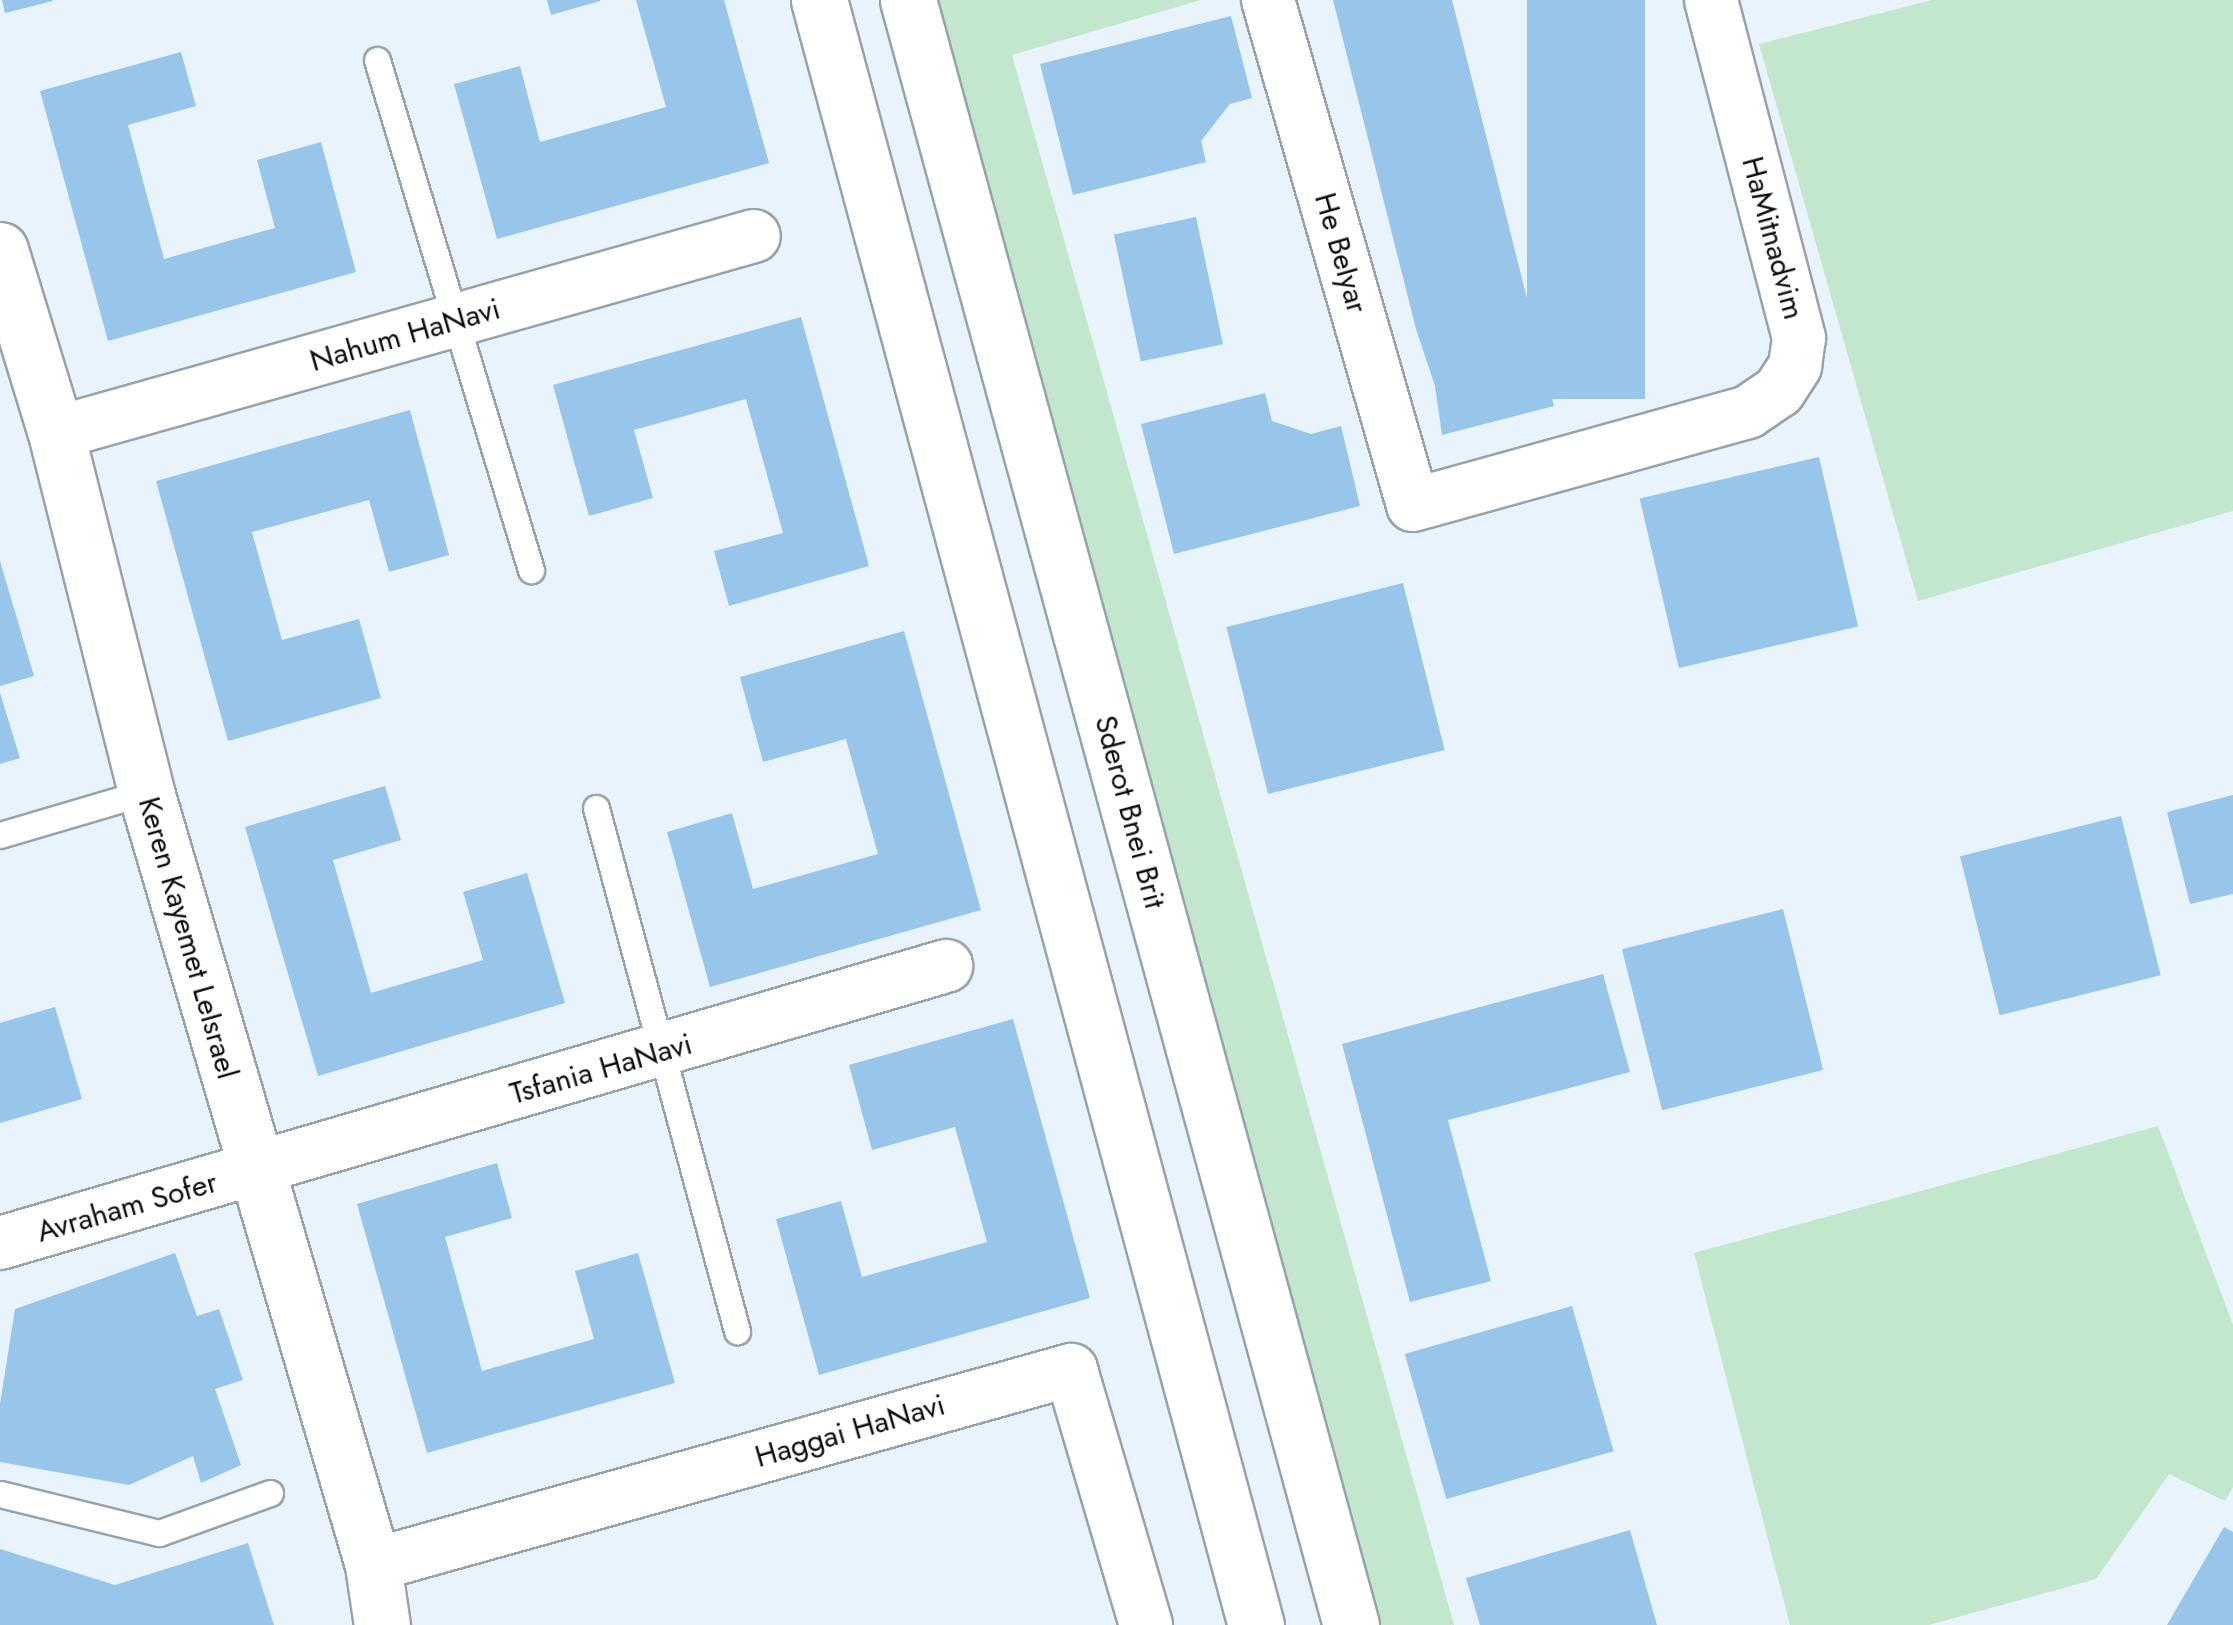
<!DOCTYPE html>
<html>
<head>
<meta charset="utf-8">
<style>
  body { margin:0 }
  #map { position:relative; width:2233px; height:1625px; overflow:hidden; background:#e8f3fc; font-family:Jost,sans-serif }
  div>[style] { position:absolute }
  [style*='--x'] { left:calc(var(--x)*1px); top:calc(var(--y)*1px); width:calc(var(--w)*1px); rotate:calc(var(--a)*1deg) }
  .green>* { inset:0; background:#c3e7cd }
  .building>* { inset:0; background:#97c6ea; transform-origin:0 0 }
  .roads { filter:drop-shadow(2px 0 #98a2aa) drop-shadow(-2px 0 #98a2aa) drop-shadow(0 2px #98a2aa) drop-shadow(0 -2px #98a2aa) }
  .service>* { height:25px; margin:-12.5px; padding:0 12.5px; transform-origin:12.5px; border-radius:12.5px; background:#fff }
  .minor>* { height:52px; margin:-26px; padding:0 26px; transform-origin:26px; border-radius:26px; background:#fff }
  .tertiary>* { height:55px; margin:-27.5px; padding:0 27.5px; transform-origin:27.5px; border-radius:27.5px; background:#fff }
  .secondary>* { height:55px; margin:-27.5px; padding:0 27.5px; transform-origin:27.5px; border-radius:27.5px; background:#fff }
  span { translate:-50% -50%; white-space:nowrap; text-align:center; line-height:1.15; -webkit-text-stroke:10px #fff; paint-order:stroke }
  .street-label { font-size:30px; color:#090d0f }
</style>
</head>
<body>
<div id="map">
  <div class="green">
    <div style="clip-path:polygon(929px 0,1201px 0,1012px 55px,1454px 1625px,1371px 1625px)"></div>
    <div style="clip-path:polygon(1932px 0,2233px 0,2233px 511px,1918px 601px,1759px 44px)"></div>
    <div style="clip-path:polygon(2158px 1126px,2233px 1325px,2233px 1487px,2225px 1501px,2169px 1474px,2096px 1579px,1929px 1625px,1790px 1625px,1694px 1253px)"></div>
  </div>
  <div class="building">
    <div style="clip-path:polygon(2px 0,52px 0,53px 1px,5px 13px)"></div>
    <div style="clip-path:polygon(547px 0,600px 0,600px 1px,551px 15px)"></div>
    <div style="clip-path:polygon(636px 0,724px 0,769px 163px,497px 239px,454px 84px,520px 66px,540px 142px,666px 107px)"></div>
    <div style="clip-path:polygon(1333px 0,1452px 0,1554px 406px,1442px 435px,1435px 386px,1416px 329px)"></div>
    <div style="left:1527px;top:0;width:118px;height:399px"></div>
    <div style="clip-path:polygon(1231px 16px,1252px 98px,1230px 104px,1201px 141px,1206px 162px,1073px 195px,1040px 64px)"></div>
    <div style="clip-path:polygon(181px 52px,196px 106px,128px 125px,164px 259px,275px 228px,257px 160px,321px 142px,356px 272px,108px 341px,40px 91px)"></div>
    <div style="left:1196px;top:217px;width:130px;height:84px;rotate:78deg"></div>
    <div style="clip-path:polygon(801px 317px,869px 566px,729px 606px,714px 551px,783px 533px,746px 399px,634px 430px,653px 498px,589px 516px,553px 385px)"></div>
    <div style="clip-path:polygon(1265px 393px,1272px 421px,1311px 434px,1341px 426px,1360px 506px,1174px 554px,1141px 424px)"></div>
    <div style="clip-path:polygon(410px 410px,449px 555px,389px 572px,369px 500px,252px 532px,282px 640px,359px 619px,381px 698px,228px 741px,156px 481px)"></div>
    <div style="left:1819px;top:457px;width:174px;height:184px;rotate:77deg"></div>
    <div style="clip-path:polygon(0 561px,34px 676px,0 686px)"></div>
    <div style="left:1403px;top:583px;width:172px;height:182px;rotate:76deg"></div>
    <div style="clip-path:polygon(904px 631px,981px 910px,710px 987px,667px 832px,732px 813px,753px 889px,878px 854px,846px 739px,763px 762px,740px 677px)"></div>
    <div style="clip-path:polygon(0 693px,20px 758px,0 764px)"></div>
    <div style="clip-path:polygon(385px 786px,401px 840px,333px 860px,371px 993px,483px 960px,463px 892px,527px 873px,565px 1003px,318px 1076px,245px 827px)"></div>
    <div style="clip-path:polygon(2233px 795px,2233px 894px,2190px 904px,2167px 812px)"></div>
    <div style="left:2121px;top:816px;width:164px;height:166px;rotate:76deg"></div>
    <div style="left:1783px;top:909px;width:166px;height:166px;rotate:76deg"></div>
    <div style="clip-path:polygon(1603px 974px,1630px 1072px,1448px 1120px,1491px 1281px,1410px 1302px,1342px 1044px)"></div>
    <div style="clip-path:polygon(55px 1007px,82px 1099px,0 1123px,0 1023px)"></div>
    <div style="clip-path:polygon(1013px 1019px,1090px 1298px,819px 1375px,776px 1219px,841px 1201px,862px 1277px,987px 1242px,955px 1127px,872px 1150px,849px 1065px)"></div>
    <div style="clip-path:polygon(497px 1163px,512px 1218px,445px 1237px,482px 1371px,594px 1339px,575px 1271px,638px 1253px,675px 1383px,427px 1453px,357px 1204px)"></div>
    <div style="clip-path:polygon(175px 1253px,197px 1316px,219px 1309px,243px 1380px,215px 1389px,241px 1465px,201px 1483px,193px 1456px,129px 1485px,0 1462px,0 1404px,15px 1309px)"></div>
    <div style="left:1572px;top:1306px;width:151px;height:174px;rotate:74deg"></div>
    <div style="clip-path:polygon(2224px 1527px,2233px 1532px,2233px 1625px,2167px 1625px)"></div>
    <div style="clip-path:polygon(1630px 1530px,1657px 1625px,1480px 1625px,1466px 1578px)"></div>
    <div style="clip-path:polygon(248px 1543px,274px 1625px,0 1625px,0 1549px,115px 1585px)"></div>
  </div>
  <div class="roads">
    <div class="service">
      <div style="--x:377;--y:60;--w:533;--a:73.2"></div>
      <div style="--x:596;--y:808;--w:542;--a:74.91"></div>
      <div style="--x:0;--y:835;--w:152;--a:-16.4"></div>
      <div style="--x:0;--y:1494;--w:164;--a:13.8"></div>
      <div style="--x:159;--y:1533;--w:118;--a:-19.8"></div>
    </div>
    <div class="minor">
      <div style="--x:1268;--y:0;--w:525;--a:73.98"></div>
      <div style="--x:1413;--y:505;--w:348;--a:-15.5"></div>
      <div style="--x:1748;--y:412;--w:37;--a:-34"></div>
      <div style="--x:1779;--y:391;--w:30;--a:-57"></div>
      <div style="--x:1795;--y:366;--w:28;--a:-82"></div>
      <div style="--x:1799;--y:338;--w:349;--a:-104.6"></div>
      <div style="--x:56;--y:433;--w:725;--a:-15.76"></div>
      <div style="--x:0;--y:1243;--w:986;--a:-16.32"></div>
      <div style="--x:373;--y:1565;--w:725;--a:-15.61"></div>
      <div style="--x:1071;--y:1370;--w:266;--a:73.6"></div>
    </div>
    <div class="tertiary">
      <div style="--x:0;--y:250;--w:191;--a:73"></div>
      <div style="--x:56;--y:433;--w:370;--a:75.9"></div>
      <div style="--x:146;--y:792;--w:806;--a:73.63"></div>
      <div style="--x:373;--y:1565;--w:61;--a:81.5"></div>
    </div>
    <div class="secondary">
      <div style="--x:819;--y:0;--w:1683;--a:74.95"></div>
      <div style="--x:908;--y:0;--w:1684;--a:74.75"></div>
    </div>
  </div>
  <div class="street-label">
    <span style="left:1773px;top:238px;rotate:75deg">HaMitnadvim</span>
    <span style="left:1341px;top:253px;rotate:74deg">He BeIyar</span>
    <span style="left:405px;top:335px;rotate:-16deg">Nahum HaNavi</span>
    <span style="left:1130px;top:812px;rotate:75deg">Sderot Bnei Brit</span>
    <span style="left:188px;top:938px;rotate:74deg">Keren Kayemet LeIsrael</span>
    <span style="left:601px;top:1069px;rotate:-16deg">Tsfania HaNavi</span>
    <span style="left:127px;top:1207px;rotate:-16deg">Avraham Sofer</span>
    <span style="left:850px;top:1431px;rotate:-16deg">Haggai HaNavi</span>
  </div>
</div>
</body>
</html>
